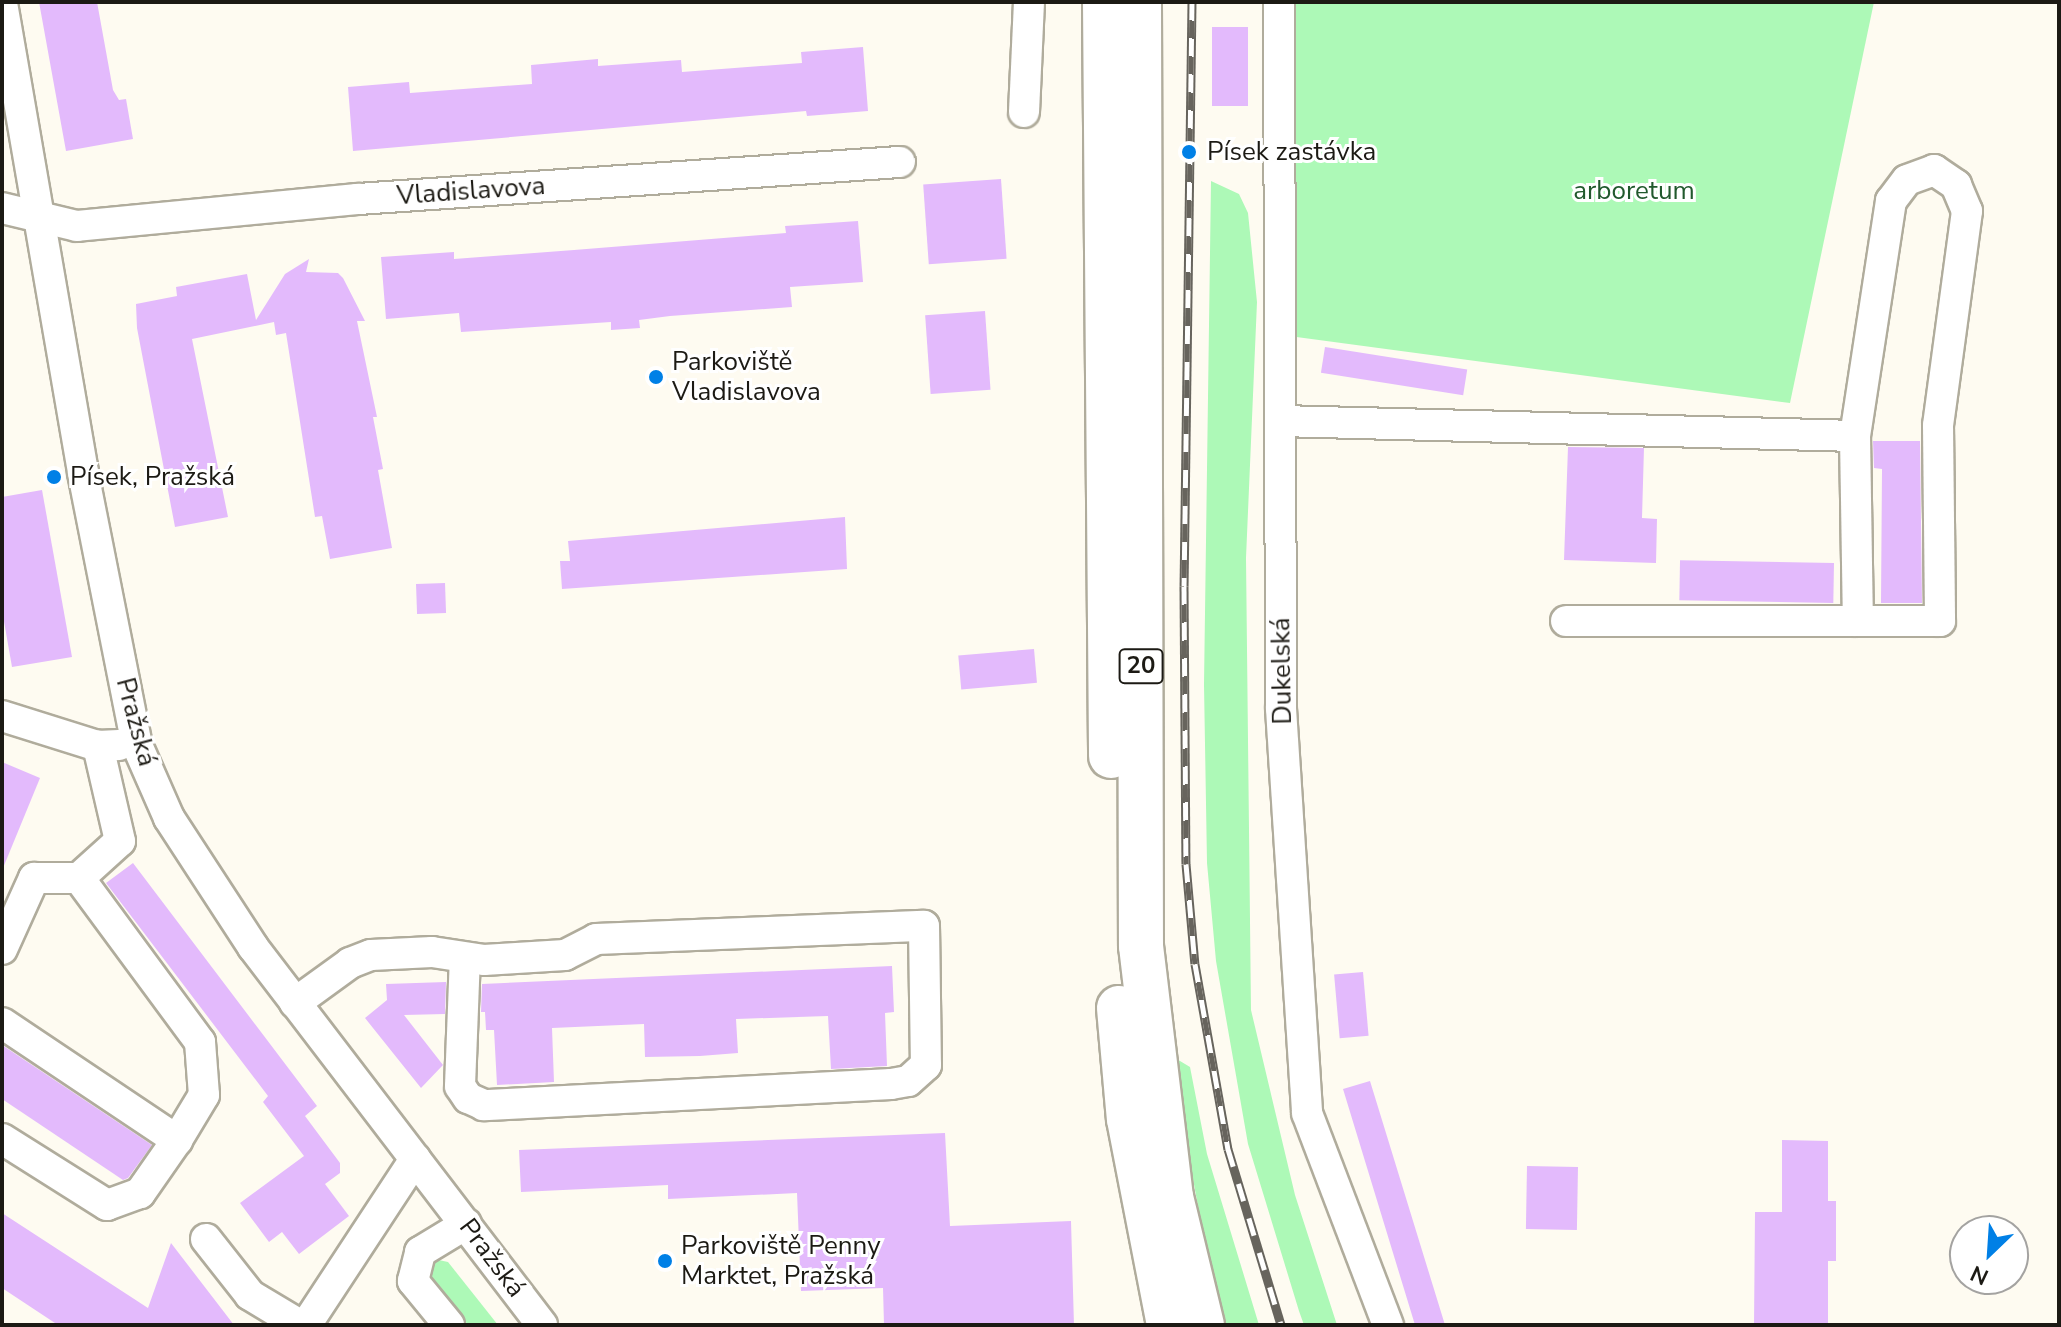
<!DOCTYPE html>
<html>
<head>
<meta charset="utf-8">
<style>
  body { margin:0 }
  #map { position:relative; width:2061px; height:1327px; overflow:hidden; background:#fefbf1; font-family:"Nunito Sans",sans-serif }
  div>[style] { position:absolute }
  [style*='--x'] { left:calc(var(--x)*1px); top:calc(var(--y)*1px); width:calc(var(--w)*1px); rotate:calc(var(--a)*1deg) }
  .green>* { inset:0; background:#adf9b7 }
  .building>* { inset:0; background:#e3bafc; transform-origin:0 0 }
  .roads { filter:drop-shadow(2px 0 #b0ac9c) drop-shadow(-2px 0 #b0ac9c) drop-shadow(0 2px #b0ac9c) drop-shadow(0 -2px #b0ac9c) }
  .minor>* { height:30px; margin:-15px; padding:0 15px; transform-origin:15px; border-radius:15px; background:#fff }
  .highway>* { height:44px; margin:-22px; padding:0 22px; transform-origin:22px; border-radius:22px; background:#fff }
  .rail>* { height:9px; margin-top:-4.5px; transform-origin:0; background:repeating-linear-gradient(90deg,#fff 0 18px,#67645d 0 36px); box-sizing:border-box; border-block:2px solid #67645d }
  .dots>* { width:22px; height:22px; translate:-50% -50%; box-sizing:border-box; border:4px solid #fff; border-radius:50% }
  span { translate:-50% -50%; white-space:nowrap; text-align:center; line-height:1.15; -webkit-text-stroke:6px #fff; paint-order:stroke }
  .shield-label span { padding:2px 6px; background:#fff; border:2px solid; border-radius:6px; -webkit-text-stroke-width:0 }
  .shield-label { font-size:24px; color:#1c1a14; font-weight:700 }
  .poi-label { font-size:26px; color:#1c1a14 }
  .left { translate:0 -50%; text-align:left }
  .street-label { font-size:26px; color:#1c1a14 }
  .park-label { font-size:26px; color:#21592d }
  .frame { position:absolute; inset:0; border:4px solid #1c1a14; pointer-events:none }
  .north { position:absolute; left:1949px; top:1215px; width:80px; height:80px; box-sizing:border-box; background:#fff; border:2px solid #a4a3a1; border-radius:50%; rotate:205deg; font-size:22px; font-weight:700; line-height:32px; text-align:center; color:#1c1a14 }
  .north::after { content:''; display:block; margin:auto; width:28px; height:36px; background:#0080e6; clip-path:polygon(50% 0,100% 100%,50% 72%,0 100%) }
</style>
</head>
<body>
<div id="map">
  <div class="green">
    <div style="clip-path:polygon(1289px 2px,1874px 2px,1790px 403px,1289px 336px)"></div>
    <div style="clip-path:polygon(1211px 181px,1239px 194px,1248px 213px,1257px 302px,1246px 558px,1251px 1010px,1295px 1195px,1337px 1325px,1304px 1325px,1299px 1311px,1248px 1144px,1216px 961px,1207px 863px,1204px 685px)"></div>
    <div style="clip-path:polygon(1170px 1055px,1190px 1067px,1207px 1154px,1259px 1325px,1220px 1325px)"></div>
    <div style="clip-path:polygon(434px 1259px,448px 1262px,498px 1325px,468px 1325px,430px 1276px)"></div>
  </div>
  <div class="building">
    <div style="clip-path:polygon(39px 2px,97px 2px,113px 90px,119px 100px,126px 99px,133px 139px,66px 151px)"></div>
    <div style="left:1212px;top:27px;width:36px;height:79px"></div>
    <div style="clip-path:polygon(863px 47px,868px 111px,807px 116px,806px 111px,353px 151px,348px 87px,409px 82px,410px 93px,532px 84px,531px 65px,598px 59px,598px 66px,681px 60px,682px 72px,802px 63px,801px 52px)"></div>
    <div style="left:1001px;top:179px;width:80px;height:78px;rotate:86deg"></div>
    <div style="clip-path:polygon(858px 221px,863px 282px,790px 287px,792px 307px,670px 316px,639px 320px,640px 328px,611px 330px,611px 322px,461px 332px,459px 313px,386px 319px,381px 257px,454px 252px,454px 259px,574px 250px,786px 233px,785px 226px)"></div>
    <div style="clip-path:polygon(309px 259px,306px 272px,338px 273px,343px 278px,365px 321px,357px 321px,377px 417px,373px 417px,383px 469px,378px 470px,392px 548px,330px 559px,322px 516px,315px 517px,286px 333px,276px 335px,274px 322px,192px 339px,228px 517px,175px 527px,137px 328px,136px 304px,177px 296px,176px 287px,247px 274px,256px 320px,285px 274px)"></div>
    <div style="left:985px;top:311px;width:79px;height:60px;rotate:86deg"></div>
    <div style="left:1325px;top:347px;width:144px;height:26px;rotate:9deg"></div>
    <div style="clip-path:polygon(1873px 441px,1920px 441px,1922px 603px,1881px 603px,1882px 469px,1874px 468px)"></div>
    <div style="clip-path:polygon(1568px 447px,1644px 448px,1642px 518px,1657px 519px,1656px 563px,1564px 560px)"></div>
    <div style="clip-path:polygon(42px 490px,72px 657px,12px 667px,2px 610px,2px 497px)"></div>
    <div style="clip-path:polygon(845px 517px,847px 569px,562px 589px,560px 561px,570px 561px,568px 541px)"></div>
    <div style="left:1834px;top:563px;width:40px;height:154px;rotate:91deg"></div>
    <div style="left:445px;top:583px;width:30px;height:29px;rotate:88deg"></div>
    <div style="left:1034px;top:649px;width:34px;height:76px;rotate:85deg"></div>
    <div style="clip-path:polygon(2px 762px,40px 778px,3px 868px,2px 868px)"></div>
    <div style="clip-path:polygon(133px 863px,317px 1106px,305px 1116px,340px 1163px,340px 1173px,325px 1184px,349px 1216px,299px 1254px,282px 1232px,269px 1242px,240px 1203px,304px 1156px,263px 1102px,268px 1096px,106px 883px)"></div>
    <div style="clip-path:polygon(892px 966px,894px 1012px,885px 1013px,887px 1066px,831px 1069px,828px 1016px,736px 1019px,738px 1053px,700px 1056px,645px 1057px,644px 1024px,552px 1028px,554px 1082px,497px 1085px,494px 1030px,486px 1030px,485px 1012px,481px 1012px,482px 984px)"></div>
    <div style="left:1363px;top:972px;width:64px;height:29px;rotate:85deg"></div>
    <div style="clip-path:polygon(446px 982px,445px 1014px,404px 1015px,443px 1065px,421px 1088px,365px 1018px,387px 1000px,386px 984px)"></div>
    <div style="clip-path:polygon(2px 1045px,152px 1145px,128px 1178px,123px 1180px,2px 1099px)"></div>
    <div style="clip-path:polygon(1370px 1081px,1433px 1286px,1445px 1325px,1415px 1325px,1343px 1089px)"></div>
    <div style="clip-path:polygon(945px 1133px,950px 1226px,1071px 1221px,1074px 1325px,884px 1325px,883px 1288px,801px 1291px,797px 1193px,668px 1199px,668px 1185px,521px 1192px,519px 1150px)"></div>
    <div style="clip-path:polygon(1782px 1140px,1828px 1141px,1828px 1201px,1836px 1201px,1836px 1261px,1828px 1261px,1828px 1325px,1754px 1325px,1755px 1212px,1782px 1212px)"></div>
    <div style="left:1527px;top:1166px;width:51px;height:63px;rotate:1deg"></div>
    <div style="clip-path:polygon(2px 1213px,148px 1308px,171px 1243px,234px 1325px,58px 1325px,2px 1288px)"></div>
  </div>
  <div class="roads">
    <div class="minor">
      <div style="--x:1279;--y:2;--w:707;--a:89.84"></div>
      <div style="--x:1281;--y:709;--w:405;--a:86.3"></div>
      <div style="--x:1307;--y:1113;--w:227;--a:69.1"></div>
      <div style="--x:2;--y:3;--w:477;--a:80.2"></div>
      <div style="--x:83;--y:473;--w:277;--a:78.8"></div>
      <div style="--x:137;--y:745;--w:80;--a:66.3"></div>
      <div style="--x:169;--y:818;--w:154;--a:56.9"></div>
      <div style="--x:253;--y:947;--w:476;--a:52.6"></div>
      <div style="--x:1024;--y:112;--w:110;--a:-87.4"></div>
      <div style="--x:2;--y:208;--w:77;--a:13.5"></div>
      <div style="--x:77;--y:226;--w:282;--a:-5.5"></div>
      <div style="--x:358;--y:199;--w:543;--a:-3.91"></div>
      <div style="--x:1280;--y:421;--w:575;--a:1.49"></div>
      <div style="--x:1855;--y:436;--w:238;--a:-81.3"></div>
      <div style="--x:1891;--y:201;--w:26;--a:-53"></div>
      <div style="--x:1907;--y:180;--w:29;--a:-20"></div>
      <div style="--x:1934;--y:170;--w:27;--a:34"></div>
      <div style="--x:1956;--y:185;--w:28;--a:67"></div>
      <div style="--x:1967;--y:211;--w:216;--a:97.7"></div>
      <div style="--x:1938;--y:425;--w:196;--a:89.4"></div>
      <div style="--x:1940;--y:621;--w:374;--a:180"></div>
      <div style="--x:1855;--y:436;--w:185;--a:89.1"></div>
      <div style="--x:2;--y:716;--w:101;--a:17.4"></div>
      <div style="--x:98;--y:746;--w:21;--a:-3"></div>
      <div style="--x:79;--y:878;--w:204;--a:53.6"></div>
      <div style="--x:200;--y:1042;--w:53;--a:85.7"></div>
      <div style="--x:204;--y:1095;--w:52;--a:121"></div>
      <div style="--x:2;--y:949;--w:78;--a:-65.7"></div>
      <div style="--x:34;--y:878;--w:45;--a:0"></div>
      <div style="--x:79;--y:878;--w:55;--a:-42.1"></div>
      <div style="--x:120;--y:841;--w:98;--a:-103"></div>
      <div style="--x:295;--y:1003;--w:68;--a:-36"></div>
      <div style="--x:350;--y:963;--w:22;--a:-21"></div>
      <div style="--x:371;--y:955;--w:61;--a:-2.8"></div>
      <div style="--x:432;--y:952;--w:53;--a:8.7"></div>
      <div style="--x:484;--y:960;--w:81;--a:-3.5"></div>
      <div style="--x:565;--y:955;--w:35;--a:-27"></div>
      <div style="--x:596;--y:939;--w:328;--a:-2.3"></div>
      <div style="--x:924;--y:926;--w:139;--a:89.2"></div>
      <div style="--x:926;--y:1065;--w:24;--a:138"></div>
      <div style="--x:908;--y:1081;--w:17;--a:170"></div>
      <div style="--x:891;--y:1084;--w:408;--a:177"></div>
      <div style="--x:484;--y:1105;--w:17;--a:-156"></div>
      <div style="--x:468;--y:1098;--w:14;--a:-124"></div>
      <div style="--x:460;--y:1086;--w:128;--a:-87.8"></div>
      <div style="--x:2;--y:1023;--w:211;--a:33.8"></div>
      <div style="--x:177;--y:1140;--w:65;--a:124.9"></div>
      <div style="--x:140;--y:1193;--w:35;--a:160"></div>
      <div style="--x:107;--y:1205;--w:124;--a:-147.8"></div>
      <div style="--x:206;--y:1239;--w:71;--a:51.8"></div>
      <div style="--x:250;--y:1295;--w:58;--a:31"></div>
      <div style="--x:306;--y:1325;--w:199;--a:-56.7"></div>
      <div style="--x:449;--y:1325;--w:57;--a:-129.3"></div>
      <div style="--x:413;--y:1281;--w:30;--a:-76"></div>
      <div style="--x:420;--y:1252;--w:54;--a:-31.3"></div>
    </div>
    <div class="highway">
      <div style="--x:1105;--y:2;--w:754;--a:89.54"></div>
      <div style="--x:1139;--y:2;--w:944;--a:89.88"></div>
      <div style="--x:1141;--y:946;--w:253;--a:83.2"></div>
      <div style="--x:1171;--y:1197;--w:132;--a:76.4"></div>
      <div style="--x:1119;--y:1008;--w:111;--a:84.9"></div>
      <div style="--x:1129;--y:1119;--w:210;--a:79"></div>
    </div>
  </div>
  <div class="rail">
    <div style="--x:1192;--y:2;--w:584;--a:90.78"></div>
    <div style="--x:1184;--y:586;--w:278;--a:89.6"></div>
    <div style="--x:1186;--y:864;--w:100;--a:84.9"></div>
    <div style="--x:1195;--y:964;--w:188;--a:79.9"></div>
    <div style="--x:1228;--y:1149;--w:184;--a:73.2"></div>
  </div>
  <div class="dots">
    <div style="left:1189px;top:152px;background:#0080e6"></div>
    <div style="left:656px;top:377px;background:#0080e6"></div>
    <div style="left:54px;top:477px;background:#0080e6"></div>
    <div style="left:665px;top:1261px;background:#0080e6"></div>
  </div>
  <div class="shield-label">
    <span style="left:1141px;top:666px">20</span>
  </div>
  <div class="poi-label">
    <span class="left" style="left:1207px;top:152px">Písek zastávka</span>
    <span class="left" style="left:672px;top:377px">Parkoviště<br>Vladislavova</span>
    <span class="left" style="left:70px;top:477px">Písek, Pražská</span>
    <span class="left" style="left:681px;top:1261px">Parkoviště Penny<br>Marktet, Pražská</span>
  </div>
  <div class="street-label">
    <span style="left:471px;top:191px;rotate:-4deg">Vladislavova</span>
    <span style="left:1282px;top:671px;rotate:-91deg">Dukelská</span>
    <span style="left:136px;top:722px;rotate:75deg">Pražská</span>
    <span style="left:492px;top:1258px;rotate:53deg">Pražská</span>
  </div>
  <div class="park-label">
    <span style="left:1634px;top:191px">arboretum</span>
  </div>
  <div class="frame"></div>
  <div class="north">N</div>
</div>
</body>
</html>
